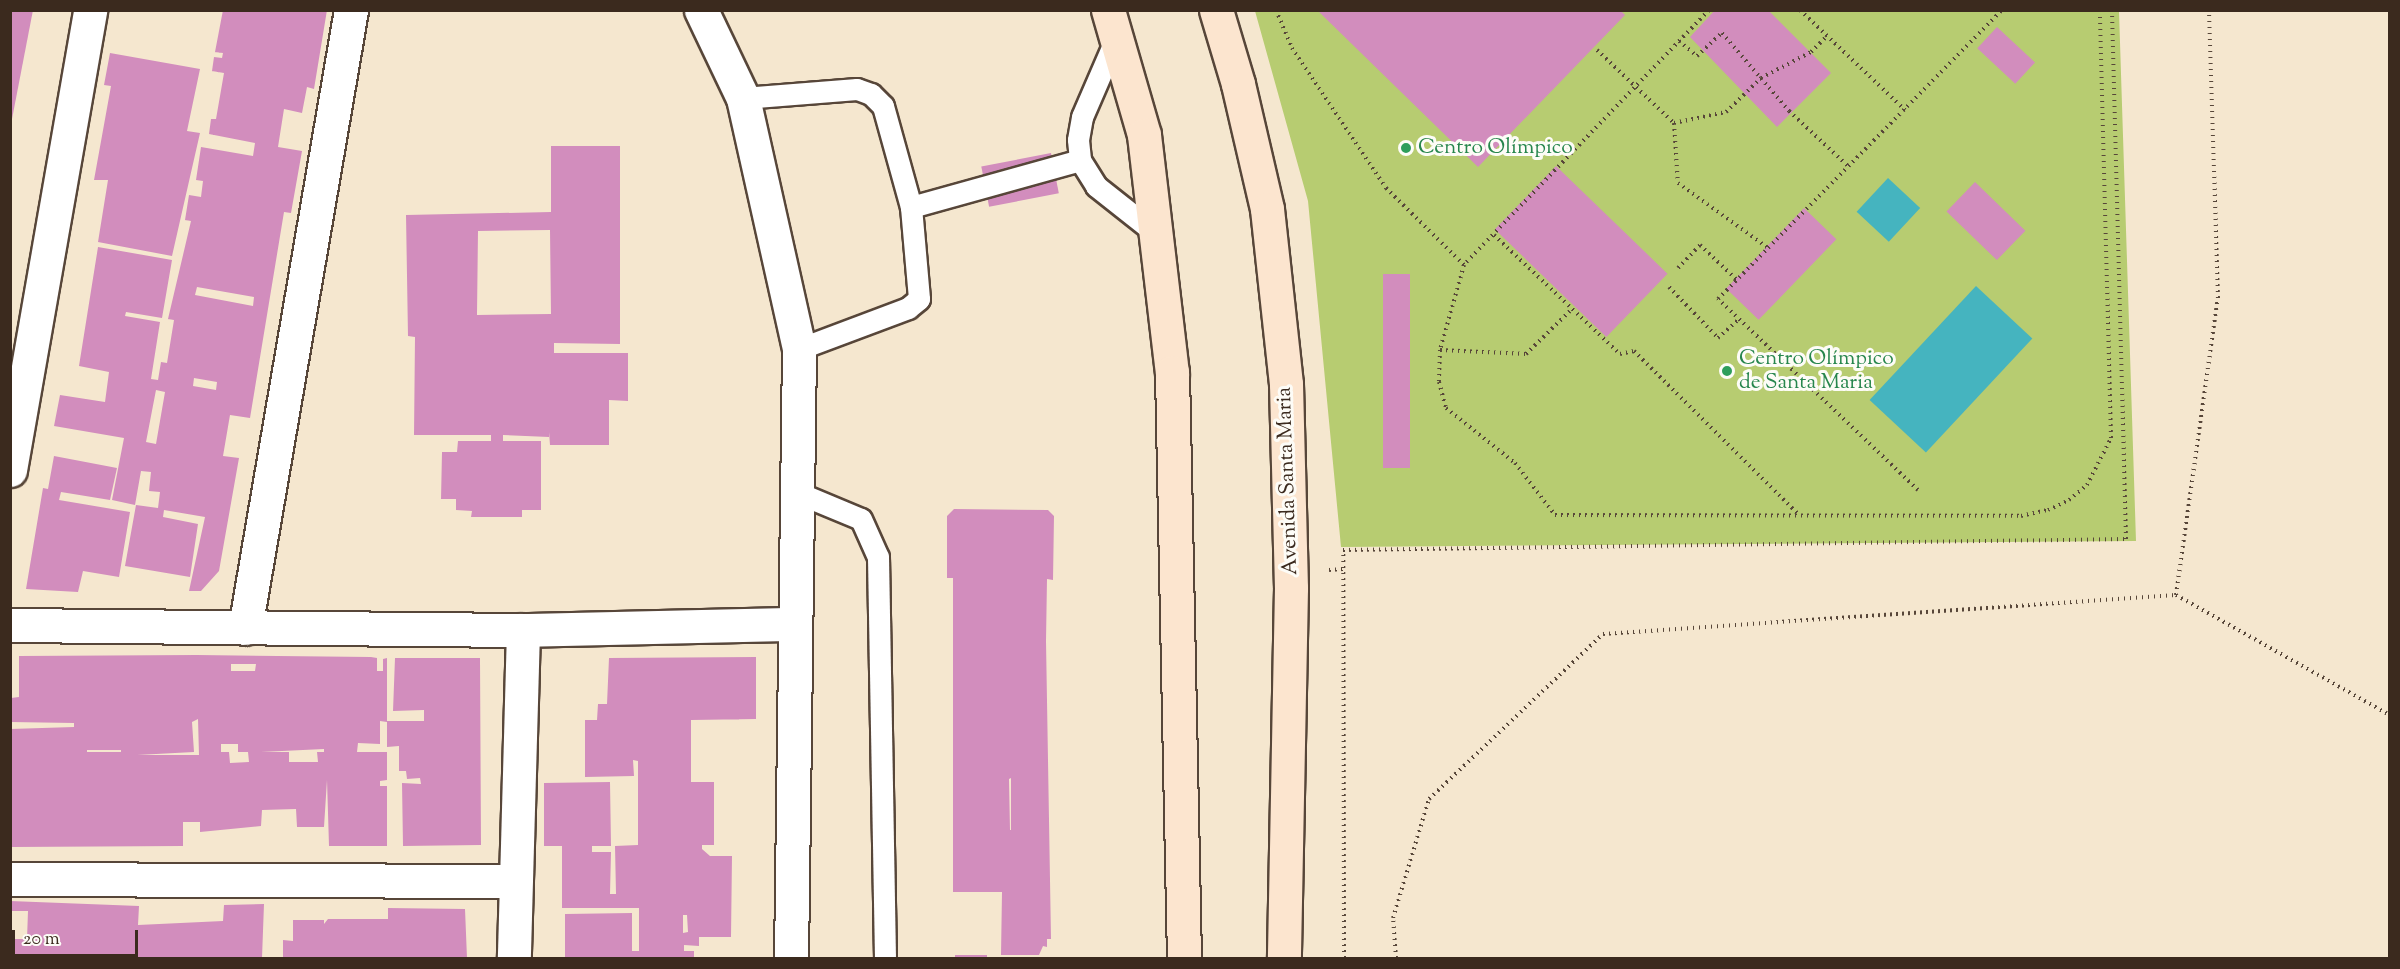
<!DOCTYPE html>
<html>
<head>
<meta charset="utf-8">
<style>
  body { margin:0 }
  #map { position:relative; width:2400px; height:969px; overflow:hidden; background:#f5e7cf; font-family:"Sorts Mill Goudy",serif }
  div>[style] { position:absolute }
  [style*='--x'] { left:calc(var(--x)*1px); top:calc(var(--y)*1px); width:calc(var(--w)*1px); rotate:calc(var(--a)*1deg) }
  .green>* { inset:0; background:#b7cc71 }
  .water>* { inset:0; background:#45b4bf; transform-origin:0 0 }
  .building>* { inset:0; background:#d28dbd; transform-origin:0 0 }
  .path>* { height:4px; margin-top:-2px; transform-origin:0; background:repeating-linear-gradient(90deg,#574639 0 1.5px,transparent 0 6px) }
  .roads { filter:drop-shadow(2px 0 #574639) drop-shadow(-2px 0 #574639) drop-shadow(0 2px #574639) drop-shadow(0 -2px #574639) }
  .service>* { height:21px; margin:-10.5px; padding:0 10.5px; transform-origin:10.5px; border-radius:10.5px; background:#fff }
  .minor>* { height:33px; margin:-16.5px; padding:0 16.5px; transform-origin:16.5px; border-radius:16.5px; background:#fff }
  .secondary>* { height:33px; margin:-16.5px; padding:0 16.5px; transform-origin:16.5px; border-radius:16.5px; background:#fce5cf }
  .dots>* { width:16px; height:16px; translate:-50% -50%; box-sizing:border-box; border:3px solid #fdfcf7; border-radius:50% }
  span { translate:-50% -50%; white-space:nowrap; text-align:center; line-height:1.15; -webkit-text-stroke:6px #fdfcf7; paint-order:stroke }
  .leisure-label { font-size:21px; color:#27864d }
  .left { translate:0 -50%; text-align:left }
  .street-label { font-size:21px; color:#3b2a1e }
  .frame { position:absolute; inset:0; border:12px solid #3b2a1e; pointer-events:none }
  .scale { position:absolute; left:12px; top:930px; width:126px; height:27px; box-sizing:border-box; border:3px solid #3b2a1e; border-top:0; padding-left:8px; font-size:18px; line-height:21px; white-space:nowrap; color:#3b2a1e; -webkit-text-stroke:4px #fdfcf7; paint-order:stroke }
</style>
</head>
<body>
<div id="map">
  <div class="green">
    <div style="clip-path:polygon(1255px 11px,2119px 11px,2136px 541px,1341px 547px,1308px 201px)"></div>
  </div>
  <div class="water">
    <div style="left:1888px;top:178px;width:44px;height:46px;rotate:43deg"></div>
    <div style="left:1976px;top:286px;width:77px;height:156px;rotate:43deg"></div>
  </div>
  <div class="building">
    <div style="clip-path:polygon(10px 10px,33px 10px,12px 119px,10px 119px)"></div>
    <div style="clip-path:polygon(evenodd,223px 10px,327px 10px,314px 89px,307px 87px,302px 113px,284px 109px,278px 147px,302px 151px,291px 213px,284px 212px,250px 418px,230px 415px,223px 456px,239px 458px,219px 571px,201px 591px,189px 591px,205px 517px,164px 510px,163px 517px,198px 524px,190px 577px,125px 566px,136px 505px,158px 508px,160px 492px,149px 491px,151px 472px,141px 471px,135px 505px,112px 500px,124px 438px,54px 426px,60px 395px,105px 402px,109px 372px,79px 366px,98px 247px,172px 260px,162px 318px,126px 312px,125px 316px,160px 322px,151px 379px,158px 380px,161px 362px,167px 363px,174px 320px,168px 319px,191px 221px,185px 220px,189px 195px,201px 197px,203px 181px,196px 180px,201px 147px,253px 156px,255px 143px,209px 134px,211px 119px,216px 119px,224px 73px,212px 71px,214px 57px,222px 58px,223px 53px,215px 52px,223px 10px,197px 287px,254px 297px,253px 306px,195px 295px,197px 287px,223px 10px,194px 378px,217px 382px,216px 390px,193px 386px,194px 378px,223px 10px,156px 390px,165px 392px,156px 444px,146px 442px,156px 390px)"></div>
    <div style="clip-path:polygon(1317px 10px,1620px 10px,1625px 15px,1478px 167px)"></div>
    <div style="clip-path:polygon(1715px 10px,1768px 10px,1831px 73px,1777px 127px,1690px 37px)"></div>
    <div style="left:1997px;top:27px;width:52px;height:29px;rotate:43deg"></div>
    <div style="clip-path:polygon(110px 53px,200px 69px,187px 131px,200px 133px,172px 256px,98px 242px,108px 180px,94px 180px,111px 86px,104px 85px)"></div>
    <div style="clip-path:polygon(evenodd,551px 146px,620px 146px,620px 344px,554px 343px,554px 353px,628px 353px,628px 401px,609px 400px,609px 445px,550px 445px,549px 432px,549px 437px,503px 435px,503px 441px,541px 441px,541px 510px,522px 510px,522px 517px,471px 517px,472px 511px,456px 510px,456px 499px,441px 499px,442px 452px,457px 452px,458px 441px,491px 441px,491px 435px,414px 435px,415px 337px,408px 336px,406px 215px,551px 212px,551px 146px,550px 230px,551px 314px,477px 315px,478px 231px,550px 230px)"></div>
    <div style="left:1051px;top:153px;width:41px;height:71px;rotate:79deg"></div>
    <div style="left:1556px;top:166px;width:155px;height:88px;rotate:44deg"></div>
    <div style="left:1975px;top:182px;width:70px;height:41px;rotate:44deg"></div>
    <div style="left:1804px;top:208px;width:45px;height:112px;rotate:44deg"></div>
    <div style="left:1383px;top:274px;width:27px;height:194px"></div>
    <div style="clip-path:polygon(54px 456px,117px 468px,110px 500px,61px 492px,59px 500px,130px 512px,119px 577px,83px 571px,78px 592px,26px 589px,43px 488px,48px 489px)"></div>
    <div style="clip-path:polygon(evenodd,954px 509px,1048px 510px,1054px 516px,1053px 580px,1047px 579px,1046px 641px,1051px 939px,1047px 939px,1047px 947px,1043px 946px,1039px 955px,1001px 955px,1002px 892px,953px 892px,953px 578px,947px 578px,947px 516px,954px 509px,1011px 778px,1011px 830px,1010px 830px,1009px 779px,1011px 778px)"></div>
    <div style="clip-path:polygon(evenodd,197px 655px,371px 657px,377px 658px,377px 671px,383px 671px,383px 659px,387px 658px,387px 722px,380px 721px,380px 744px,358px 743px,357px 752px,387px 752px,387px 780px,380px 781px,380px 786px,387px 786px,387px 846px,329px 846px,327px 780px,324px 827px,297px 827px,296px 809px,262px 810px,261px 826px,200px 832px,200px 822px,183px 822px,183px 846px,12px 847px,10px 729px,74px 727px,74px 723px,10px 722px,11px 698px,19px 697px,19px 656px,197px 655px,231px 664px,256px 664px,255px 671px,231px 671px,231px 664px,197px 655px,198px 719px,199px 755px,137px 755px,194px 752px,192px 722px,198px 719px,197px 655px,221px 744px,238px 744px,238px 752px,248px 752px,249px 762px,230px 763px,229px 752px,221px 752px,221px 744px,197px 655px,324px 749px,324px 752px,317px 752px,318px 762px,289px 762px,289px 752px,261px 752px,324px 749px,197px 655px,87px 750px,121px 750px,121px 752px,87px 752px,87px 750px)"></div>
    <div style="clip-path:polygon(evenodd,756px 657px,756px 719px,691px 720px,691px 782px,714px 782px,714px 845px,702px 845px,702px 849px,710px 856px,732px 856px,731px 937px,699px 937px,699px 946px,684px 945px,684px 951px,694px 951px,694px 958px,565px 958px,565px 914px,632px 913px,632px 951px,639px 951px,639px 908px,562px 908px,562px 846px,544px 846px,544px 783px,610px 782px,611px 846px,592px 846px,592px 852px,611px 852px,610px 894px,616px 894px,615px 846px,638px 845px,638px 761px,633px 760px,634px 776px,585px 777px,585px 720px,597px 720px,598px 704px,607px 704px,609px 658px,756px 657px,683px 915px,687px 915px,688px 932px,683px 933px,683px 915px)"></div>
    <div style="clip-path:polygon(395px 658px,480px 658px,481px 845px,403px 846px,402px 783px,421px 784px,420px 778px,407px 779px,406px 771px,399px 771px,399px 746px,387px 747px,387px 721px,424px 721px,424px 710px,393px 711px)"></div>
    <div style="clip-path:polygon(10px 901px,139px 906px,138px 925px,223px 921px,224px 905px,264px 904px,262px 958px,10px 958px,11px 939px,27px 939px,28px 911px,11px 911px)"></div>
    <div style="clip-path:polygon(388px 908px,465px 909px,467px 958px,283px 958px,283px 940px,293px 941px,293px 920px,324px 920px,324px 924px,328px 919px,388px 919px)"></div>
    <div style="left:955px;top:955px;width:32px;height:3px"></div>
  </div>
  <div class="path">
    <div style="--x:1276;--y:10;--w:41;--a:67.2"></div>
    <div style="--x:1292;--y:48;--w:169;--a:56.1"></div>
    <div style="--x:1386;--y:188;--w:110;--a:44.6"></div>
    <div style="--x:1709;--y:10;--w:354;--a:133.9"></div>
    <div style="--x:1464;--y:265;--w:88;--a:105.8"></div>
    <div style="--x:1440;--y:350;--w:32;--a:92"></div>
    <div style="--x:1439;--y:382;--w:27;--a:75"></div>
    <div style="--x:1446;--y:408;--w:88;--a:38.6"></div>
    <div style="--x:1515;--y:463;--w:66;--a:52.4"></div>
    <div style="--x:1555;--y:515;--w:466;--a:0.1"></div>
    <div style="--x:2021;--y:516;--w:28;--a:-13"></div>
    <div style="--x:2048;--y:510;--w:23;--a:-25"></div>
    <div style="--x:2069;--y:500;--w:23;--a:-40"></div>
    <div style="--x:2087;--y:485;--w:53;--a:-62.9"></div>
    <div style="--x:2111;--y:438;--w:428;--a:-91.5"></div>
    <div style="--x:1800;--y:10;--w:145;--a:43.6"></div>
    <div style="--x:1679;--y:41;--w:23;--a:40"></div>
    <div style="--x:1697;--y:56;--w:34;--a:-43"></div>
    <div style="--x:1722;--y:33;--w:103;--a:49.3"></div>
    <div style="--x:1789;--y:111;--w:81;--a:43"></div>
    <div style="--x:1597;--y:50;--w:106;--a:43.5"></div>
    <div style="--x:1674;--y:123;--w:60;--a:86.2"></div>
    <div style="--x:1678;--y:183;--w:111;--a:35.8"></div>
    <div style="--x:1674;--y:123;--w:53;--a:-11.9"></div>
    <div style="--x:1726;--y:112;--w:49;--a:-44.2"></div>
    <div style="--x:1761;--y:78;--w:56;--a:-27.5"></div>
    <div style="--x:1811;--y:52;--w:23;--a:-45"></div>
    <div style="--x:1494;--y:235;--w:173;--a:43.4"></div>
    <div style="--x:1620;--y:354;--w:14;--a:-12"></div>
    <div style="--x:1634;--y:351;--w:231;--a:44.8"></div>
    <div style="--x:1678;--y:268;--w:32;--a:-46"></div>
    <div style="--x:1700;--y:245;--w:51;--a:43.4"></div>
    <div style="--x:1669;--y:287;--w:71;--a:46.1"></div>
    <div style="--x:1718;--y:338;--w:28;--a:-42"></div>
    <div style="--x:1440;--y:350;--w:86;--a:2.7"></div>
    <div style="--x:1526;--y:354;--w:64;--a:-44.4"></div>
    <div style="--x:1918;--y:490;--w:277;--a:-136.3"></div>
    <div style="--x:1718;--y:299;--w:405;--a:-45.5"></div>
    <div style="--x:1329;--y:570;--w:14;--a:-4"></div>
    <div style="--x:2176;--y:595;--w:300;--a:-82"></div>
    <div style="--x:2218;--y:298;--w:288;--a:-91.8"></div>
    <div style="--x:1344;--y:958;--w:408;--a:-90.1"></div>
    <div style="--x:1343;--y:550;--w:783;--a:-0.8"></div>
    <div style="--x:2126;--y:539;--w:529;--a:-91.52"></div>
    <div style="--x:1396;--y:958;--w:40;--a:-94.3"></div>
    <div style="--x:1393;--y:918;--w:124;--a:-73.2"></div>
    <div style="--x:1429;--y:799;--w:240;--a:-43.5"></div>
    <div style="--x:1603;--y:634;--w:574;--a:-3.89"></div>
    <div style="--x:2176;--y:595;--w:245;--a:29.3"></div>
  </div>
  <div class="roads">
    <div class="service">
      <div style="--x:1117;--y:36;--w:88;--a:113.4"></div>
      <div style="--x:1082;--y:117;--w:23;--a:100"></div>
      <div style="--x:1078;--y:140;--w:20;--a:84"></div>
      <div style="--x:1080;--y:160;--w:31;--a:58"></div>
      <div style="--x:1096;--y:186;--w:79;--a:38.3"></div>
      <div style="--x:743;--y:98;--w:114;--a:-4.5"></div>
      <div style="--x:857;--y:89;--w:15;--a:20"></div>
      <div style="--x:871;--y:94;--w:17;--a:45"></div>
      <div style="--x:883;--y:106;--w:105;--a:74.5"></div>
      <div style="--x:911;--y:207;--w:92;--a:85"></div>
      <div style="--x:919;--y:299;--w:14;--a:141"></div>
      <div style="--x:908;--y:308;--w:116;--a:159.4"></div>
      <div style="--x:911;--y:207;--w:175;--a:-15.5"></div>
      <div style="--x:796;--y:492;--w:70;--a:22.6"></div>
      <div style="--x:861;--y:519;--w:42;--a:65.9"></div>
      <div style="--x:878;--y:557;--w:401;--a:89"></div>
    </div>
    <div class="minor">
      <div style="--x:701;--y:10;--w:98;--a:64.5"></div>
      <div style="--x:743;--y:98;--w:257;--a:77.4"></div>
      <div style="--x:799;--y:349;--w:609;--a:90.75"></div>
      <div style="--x:10;--y:470;--w:467;--a:-80.1"></div>
      <div style="--x:10;--y:625;--w:513;--a:0.56"></div>
      <div style="--x:523;--y:630;--w:328;--a:91.6"></div>
      <div style="--x:245;--y:628;--w:627;--a:-80.27"></div>
      <div style="--x:523;--y:630;--w:270;--a:-1.3"></div>
      <div style="--x:10;--y:879;--w:504;--a:0.23"></div>
    </div>
    <div class="secondary">
      <div style="--x:1108;--y:10;--w:130;--a:73.9"></div>
      <div style="--x:1144;--y:135;--w:239;--a:83.3"></div>
      <div style="--x:1172;--y:372;--w:586;--a:88.83"></div>
      <div style="--x:1216;--y:10;--w:77;--a:73.4"></div>
      <div style="--x:1238;--y:84;--w:128;--a:76.9"></div>
      <div style="--x:1267;--y:209;--w:176;--a:83.8"></div>
      <div style="--x:1286;--y:384;--w:204;--a:88.6"></div>
      <div style="--x:1291;--y:588;--w:370;--a:91.1"></div>
    </div>
  </div>
  <div class="dots">
    <div style="left:1406px;top:148px;background:#2e9e5b"></div>
    <div style="left:1727px;top:371px;background:#2e9e5b"></div>
  </div>
  <div class="leisure-label">
    <span class="left" style="left:1418px;top:148px">Centro Olímpico</span>
    <span class="left" style="left:1739px;top:371px">Centro Olímpico<br>de Santa Maria</span>
  </div>
  <div class="street-label">
    <span style="left:1288px;top:481px;rotate:-92deg">Avenida Santa Maria</span>
  </div>
  <div class="frame"></div>
  <div class="scale">20 m</div>
</div>
</body>
</html>
